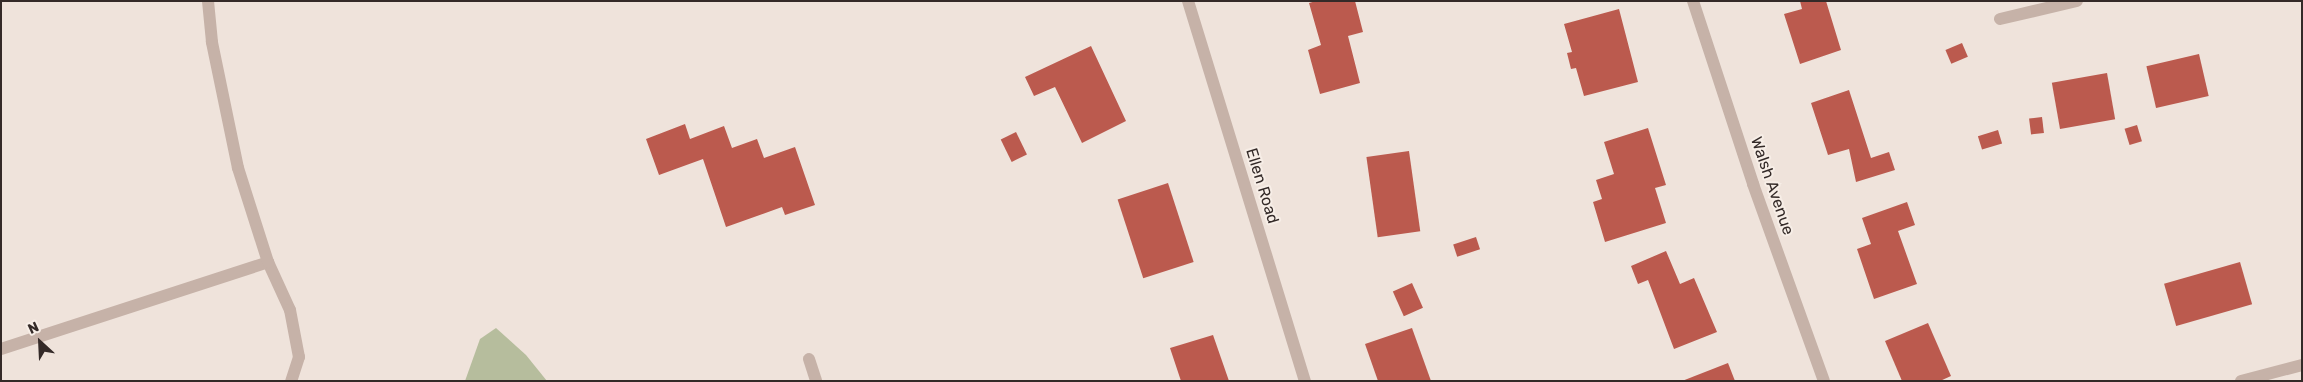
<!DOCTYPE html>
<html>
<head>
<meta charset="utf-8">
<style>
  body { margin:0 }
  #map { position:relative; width:2303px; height:382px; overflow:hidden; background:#efe3db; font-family:Rubik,sans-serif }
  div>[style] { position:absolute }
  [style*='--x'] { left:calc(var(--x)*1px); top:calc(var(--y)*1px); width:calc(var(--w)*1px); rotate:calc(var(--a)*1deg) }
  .green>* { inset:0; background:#b6bd9d }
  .building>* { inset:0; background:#bb5a4e; transform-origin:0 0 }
  .minor>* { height:12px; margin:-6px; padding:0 6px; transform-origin:6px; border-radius:6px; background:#c6b2a8 }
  span { translate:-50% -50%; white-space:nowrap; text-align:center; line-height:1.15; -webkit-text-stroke:4px #f7eee7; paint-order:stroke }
  .street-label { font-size:16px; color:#342a28 }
  .frame { position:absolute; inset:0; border:2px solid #342a28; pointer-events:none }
  .north { position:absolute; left:15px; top:317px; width:50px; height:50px; -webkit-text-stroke:4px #f7eee7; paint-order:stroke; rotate:335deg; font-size:14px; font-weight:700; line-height:20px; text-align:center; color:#342a28 }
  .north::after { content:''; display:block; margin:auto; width:18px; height:22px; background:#342a28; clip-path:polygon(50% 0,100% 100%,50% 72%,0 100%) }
</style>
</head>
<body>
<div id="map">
  <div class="green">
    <div style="clip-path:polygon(496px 328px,526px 355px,547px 381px,465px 381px,480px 339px)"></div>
  </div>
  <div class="building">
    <div style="clip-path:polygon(1316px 1px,1355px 1px,1363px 32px,1348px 36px,1360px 83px,1320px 94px,1308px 50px,1321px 45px,1309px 3px)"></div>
    <div style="clip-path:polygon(1800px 1px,1826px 1px,1841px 50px,1800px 64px,1784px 14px,1802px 9px)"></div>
    <div style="clip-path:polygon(1619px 9px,1638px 82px,1584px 96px,1576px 68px,1571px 69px,1567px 53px,1572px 52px,1564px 24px)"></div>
    <div style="left:1962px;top:43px;width:15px;height:18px;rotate:67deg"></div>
    <div style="clip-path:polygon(1091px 46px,1126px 121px,1082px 143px,1055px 87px,1034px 96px,1025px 77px)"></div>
    <div style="left:2199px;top:54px;width:43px;height:54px;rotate:77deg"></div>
    <div style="left:2107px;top:73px;width:47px;height:56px;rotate:80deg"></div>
    <div style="clip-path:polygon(1849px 90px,1871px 158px,1889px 152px,1895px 170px,1856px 182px,1849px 149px,1828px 155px,1811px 103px)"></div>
    <div style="left:2042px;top:117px;width:16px;height:13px;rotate:83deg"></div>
    <div style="clip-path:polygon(685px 124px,690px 139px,724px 126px,732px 148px,757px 139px,764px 158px,795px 147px,815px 205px,785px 215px,782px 207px,726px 227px,703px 159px,659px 175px,646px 139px)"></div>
    <div style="left:2137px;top:125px;width:17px;height:13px;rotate:73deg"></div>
    <div style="clip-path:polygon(1648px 128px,1666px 185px,1655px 188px,1666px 223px,1605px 242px,1593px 202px,1602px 199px,1596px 180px,1614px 174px,1604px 142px)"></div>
    <div style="left:1998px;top:130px;width:14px;height:21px;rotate:73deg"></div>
    <div style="left:1016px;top:132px;width:25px;height:17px;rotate:64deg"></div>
    <div style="left:1409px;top:151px;width:81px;height:43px;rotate:82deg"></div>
    <div style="left:1168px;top:183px;width:83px;height:53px;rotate:72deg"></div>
    <div style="clip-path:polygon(1907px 202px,1915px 225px,1898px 231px,1917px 284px,1874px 299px,1857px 249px,1871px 244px,1862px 218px)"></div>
    <div style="left:1476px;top:237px;width:13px;height:24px;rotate:72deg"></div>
    <div style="clip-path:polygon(1666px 251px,1680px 284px,1694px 278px,1717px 332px,1674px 349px,1648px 280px,1638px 284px,1631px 266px)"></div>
    <div style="left:2240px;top:262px;width:44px;height:79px;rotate:74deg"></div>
    <div style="left:1412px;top:283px;width:27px;height:21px;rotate:66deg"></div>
    <div style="clip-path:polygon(1928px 323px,1951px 376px,1940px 381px,1902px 381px,1885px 341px)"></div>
    <div style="clip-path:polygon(1412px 328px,1431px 381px,1378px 381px,1365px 344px)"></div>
    <div style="clip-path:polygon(1213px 335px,1229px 381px,1181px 381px,1170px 348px)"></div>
    <div style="clip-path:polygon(1728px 363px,1735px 381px,1682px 381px)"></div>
  </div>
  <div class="minor">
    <div style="--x:1188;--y:1;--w:398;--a:72.9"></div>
    <div style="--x:1693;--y:1;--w:193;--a:71.8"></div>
    <div style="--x:1753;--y:184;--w:209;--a:70.2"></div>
    <div style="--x:2000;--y:19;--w:79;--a:-13.2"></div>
    <div style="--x:268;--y:262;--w:53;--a:65.4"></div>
    <div style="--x:290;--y:310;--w:48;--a:79.2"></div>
    <div style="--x:299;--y:357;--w:25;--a:108"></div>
    <div style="--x:1;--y:349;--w:281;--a:-18"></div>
    <div style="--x:268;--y:262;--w:99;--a:-107.7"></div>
    <div style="--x:238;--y:168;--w:129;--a:-101.7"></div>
    <div style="--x:212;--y:42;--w:41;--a:-95.6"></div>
    <div style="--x:809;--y:359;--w:23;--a:72"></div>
    <div style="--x:2241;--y:381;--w:63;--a:-14.7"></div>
  </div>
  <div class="street-label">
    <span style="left:1262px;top:186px;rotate:73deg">Ellen Road</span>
    <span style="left:1772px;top:186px;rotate:71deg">Walsh Avenue</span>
  </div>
  <div class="frame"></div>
  <div class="north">N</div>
</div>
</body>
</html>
